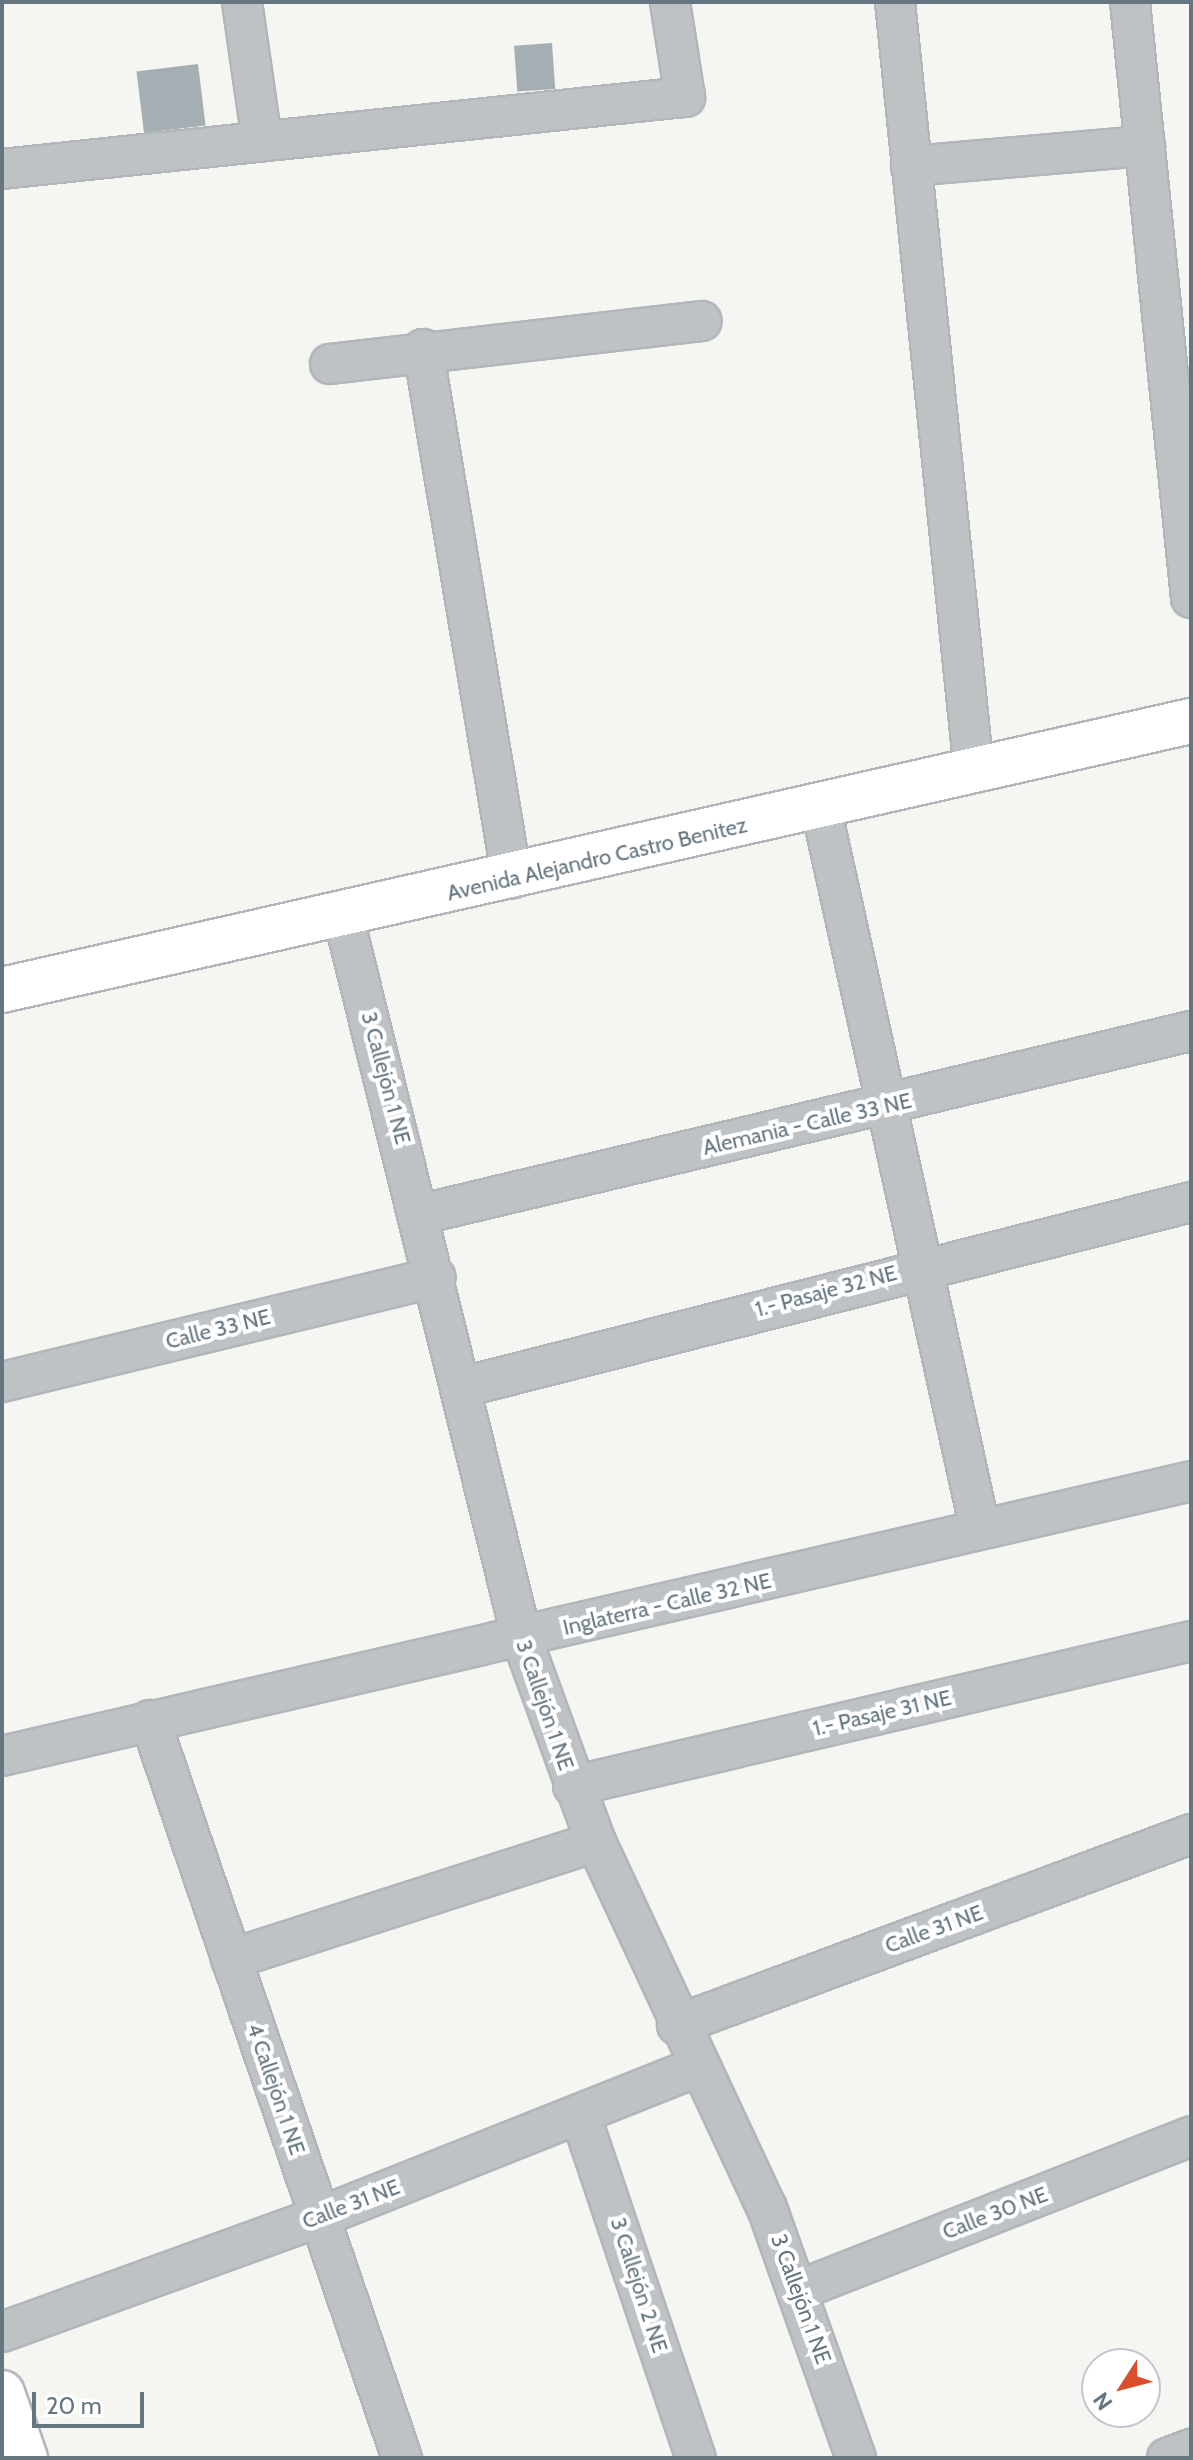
<!DOCTYPE html>
<html>
<head>
<meta charset="utf-8">
<style>
  body { margin:0 }
  #map { position:relative; width:1193px; height:2460px; overflow:hidden; background:#f5f5f2; font-family:Cabin,sans-serif }
  div>[style] { position:absolute }
  [style*='--x'] { left:calc(var(--x)*1px); top:calc(var(--y)*1px); width:calc(var(--w)*1px); rotate:calc(var(--a)*1deg) }
  .building>* { inset:0; background:#a5aeb2; transform-origin:0 0 }
  .roads { filter:drop-shadow(2px 0 #b0b6ba) drop-shadow(-2px 0 #b0b6ba) drop-shadow(0 2px #b0b6ba) drop-shadow(0 -2px #b0b6ba) }
  .street>* { height:38px; margin:-19px; padding:0 19px; transform-origin:19px; border-radius:19px; background:#bec2c5 }
  .secondary>* { height:44px; margin:-22px; padding:0 22px; transform-origin:22px; border-radius:22px; background:#fff }
  span { translate:-50% -50%; white-space:nowrap; text-align:center; line-height:1.15; -webkit-text-stroke:8px #fff; paint-order:stroke }
  .street-label { font-size:22px; color:#657681 }
  .frame { position:absolute; inset:0; border:4px solid #657681; pointer-events:none }
  .north { position:absolute; left:1081px; top:2348px; width:80px; height:80px; box-sizing:border-box; background:#fff; border:2px solid #c1c8cd; border-radius:50%; rotate:234deg; font-size:22px; font-weight:700; line-height:32px; text-align:center; color:#657681 }
  .north::after { content:''; display:block; margin:auto; width:28px; height:36px; background:#db4e2c; clip-path:polygon(50% 0,100% 100%,50% 72%,0 100%) }
  .scale { position:absolute; left:32px; top:2392px; width:112px; height:36px; box-sizing:border-box; border:4px solid #657681; border-top:0; padding-left:10px; font-size:24px; line-height:28px; white-space:nowrap; color:#657681; -webkit-text-stroke:6px #fff; paint-order:stroke }
</style>
</head>
<body>
<div id="map">
  <div class="building">
    <div style="left:552px;top:43px;width:46px;height:38px;rotate:86deg"></div>
    <div style="left:198px;top:64px;width:62px;height:62px;rotate:83deg"></div>
  </div>
  <div class="roads">
    <div class="street">
      <div style="--x:242;--y:2;--w:140;--a:81.8"></div>
      <div style="--x:895;--y:2;--w:774;--a:84.14"></div>
      <div style="--x:1130;--y:2;--w:599;--a:84.16"></div>
      <div style="--x:911;--y:166;--w:235;--a:-4.9"></div>
      <div style="--x:2;--y:169;--w:687;--a:-6.02"></div>
      <div style="--x:685;--y:97;--w:96;--a:-99"></div>
      <div style="--x:423;--y:349;--w:537;--a:80.47"></div>
      <div style="--x:330;--y:364;--w:374;--a:-6.6"></div>
      <div style="--x:821;--y:808;--w:738;--a:77.56"></div>
      <div style="--x:343;--y:915;--w:746;--a:76.11"></div>
      <div style="--x:522;--y:1639;--w:216;--a:70"></div>
      <div style="--x:596;--y:1842;--w:404;--a:65"></div>
      <div style="--x:767;--y:2208;--w:265;--a:70.4"></div>
      <div style="--x:422;--y:1214;--w:790;--a:-13.39"></div>
      <div style="--x:2;--y:1382;--w:446;--a:-13.6"></div>
      <div style="--x:463;--y:1387;--w:751;--a:-14.26"></div>
      <div style="--x:150;--y:1720;--w:780;--a:71.15"></div>
      <div style="--x:2;--y:1756;--w:1220;--a:-13.02"></div>
      <div style="--x:573;--y:1786;--w:635;--a:-13.2"></div>
      <div style="--x:231;--y:1959;--w:383;--a:-17.8"></div>
      <div style="--x:677;--y:2025;--w:548;--a:-20.38"></div>
      <div style="--x:580;--y:2114;--w:363;--a:71.4"></div>
      <div style="--x:799;--y:2290;--w:421;--a:-21.4"></div>
      <div style="--x:2;--y:2332;--w:338;--a:-19.9"></div>
      <div style="--x:320;--y:2217;--w:406;--a:-21.7"></div>
      <div style="--x:1167;--y:2458;--w:26;--a:-21"></div>
    </div>
    <div class="secondary">
      <div style="--x:2;--y:990;--w:1219;--a:-12.75"></div>
      <div style="--x:2;--y:2393;--w:69;--a:70.5"></div>
    </div>
  </div>
  <div class="street-label">
    <span style="left:597px;top:859px;rotate:-13deg">Avenida Alejandro Castro Benitez</span>
    <span style="left:386px;top:1078px;rotate:75deg">3 Callejón 1 NE</span>
    <span style="left:807px;top:1124px;rotate:-13deg">Alemania - Calle 33 NE</span>
    <span style="left:826px;top:1291px;rotate:-15deg">1.- Pasaje 32 NE</span>
    <span style="left:218px;top:1329px;rotate:-14deg">Calle 33 NE</span>
    <span style="left:667px;top:1604px;rotate:-13deg">Inglaterra - Calle 32 NE</span>
    <span style="left:545px;top:1705px;rotate:71deg">3 Callejón 1 NE</span>
    <span style="left:882px;top:1713px;rotate:-13deg">1.- Pasaje 31 NE</span>
    <span style="left:934px;top:1929px;rotate:-20deg">Calle 31 NE</span>
    <span style="left:276px;top:2089px;rotate:71deg">4 Callejón 1 NE</span>
    <span style="left:351px;top:2204px;rotate:-21deg">Calle 31 NE</span>
    <span style="left:995px;top:2213px;rotate:-21deg">Calle 30 NE</span>
    <span style="left:639px;top:2285px;rotate:72deg">3 Callejón 2 NE</span>
    <span style="left:801px;top:2299px;rotate:70deg">3 Callejón 1 NE</span>
  </div>
  <div class="frame"></div>
  <div class="north">N</div>
  <div class="scale">20 m</div>
</div>
</body>
</html>
